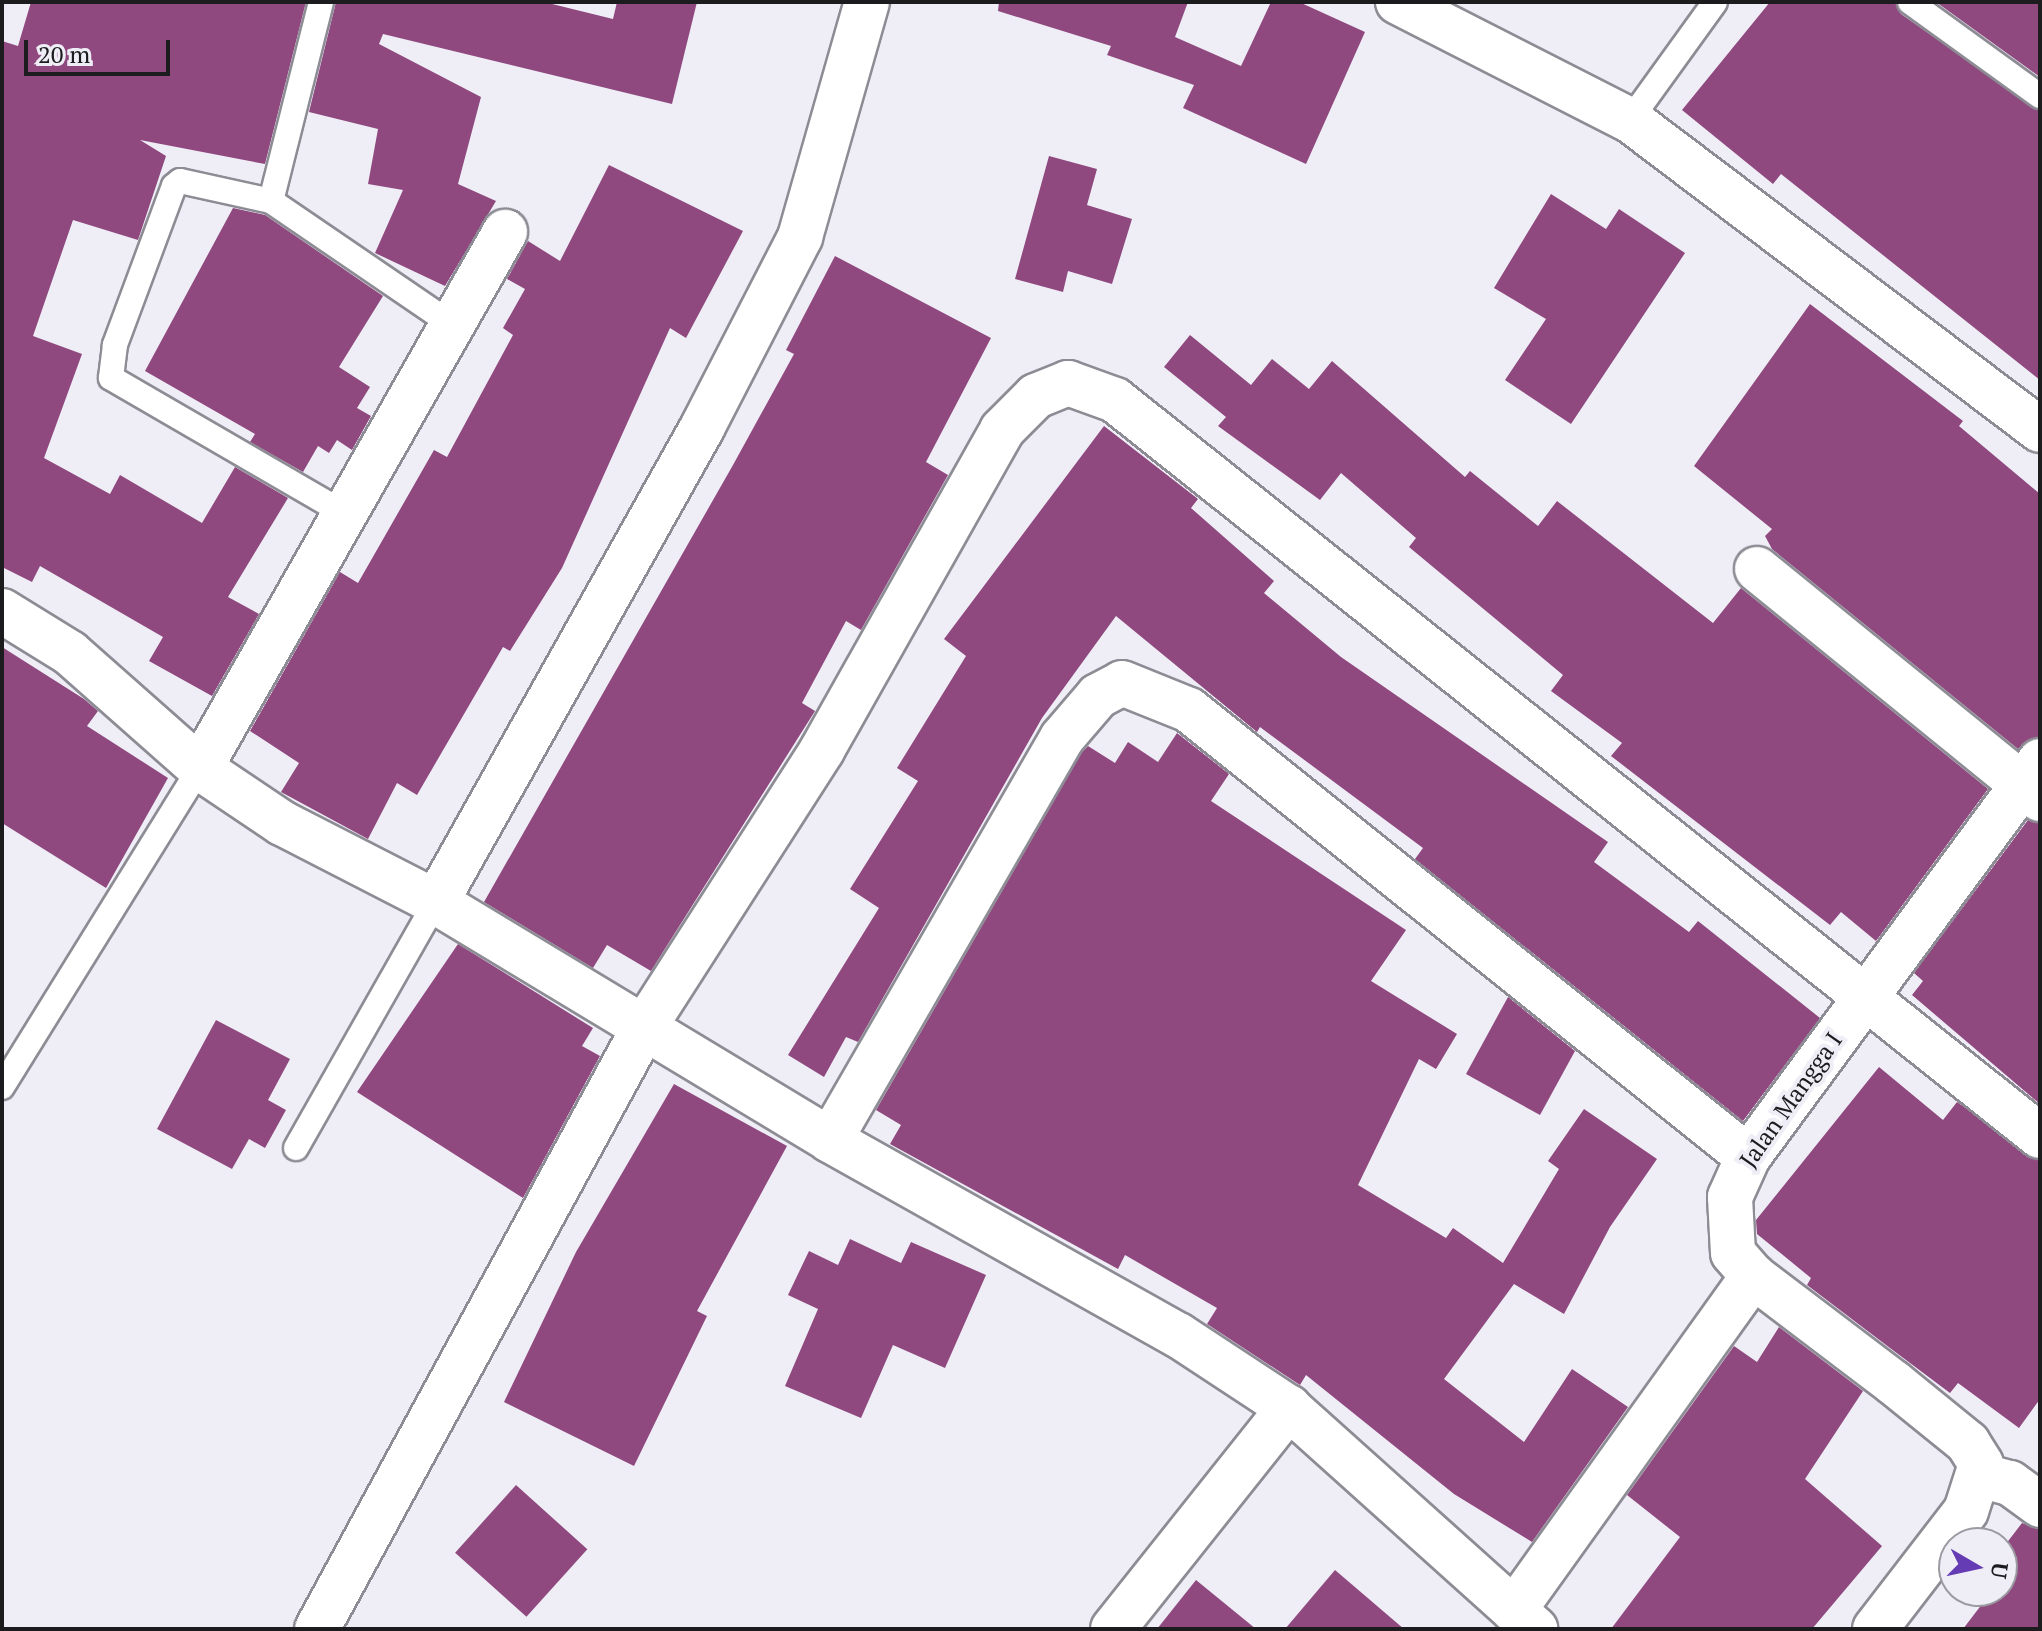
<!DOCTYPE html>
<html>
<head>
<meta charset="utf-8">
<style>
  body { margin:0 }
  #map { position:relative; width:2042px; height:1631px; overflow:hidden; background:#efeef7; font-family:"PT Serif",serif }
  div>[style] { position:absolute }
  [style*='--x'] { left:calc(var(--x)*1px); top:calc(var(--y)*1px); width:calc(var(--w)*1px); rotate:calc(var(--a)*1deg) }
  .building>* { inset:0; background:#8f497f; transform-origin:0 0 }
  .roads { filter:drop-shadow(2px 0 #8d8c94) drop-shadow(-2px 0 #8d8c94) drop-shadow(0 2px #8d8c94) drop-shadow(0 -2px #8d8c94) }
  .lane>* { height:24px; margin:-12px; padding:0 12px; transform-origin:12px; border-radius:12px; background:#fff }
  .street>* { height:44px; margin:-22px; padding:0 22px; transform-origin:22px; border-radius:22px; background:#fff }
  span { translate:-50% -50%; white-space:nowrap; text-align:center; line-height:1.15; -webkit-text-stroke:8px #efeef7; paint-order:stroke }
  .street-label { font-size:24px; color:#1c1c1f }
  .frame { position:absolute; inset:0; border:4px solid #1c1c1f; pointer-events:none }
  .north { position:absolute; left:1938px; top:1527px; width:80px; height:80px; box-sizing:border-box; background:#efeef7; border:2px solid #9b9aa1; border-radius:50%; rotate:99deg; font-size:22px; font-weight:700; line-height:32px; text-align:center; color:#1c1c1f }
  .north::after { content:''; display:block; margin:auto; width:28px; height:36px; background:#653cb4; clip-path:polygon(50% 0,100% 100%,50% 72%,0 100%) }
  .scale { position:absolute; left:24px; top:40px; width:146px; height:36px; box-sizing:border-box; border:4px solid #1c1c1f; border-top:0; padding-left:10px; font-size:24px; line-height:28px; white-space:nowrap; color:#1c1c1f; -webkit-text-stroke:6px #efeef7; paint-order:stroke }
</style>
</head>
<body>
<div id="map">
  <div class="building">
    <div style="clip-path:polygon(31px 2px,306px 2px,265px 164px,140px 140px,166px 156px,138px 240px,73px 220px,33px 336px,82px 354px,44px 458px,110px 494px,120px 475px,202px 523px,235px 467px,288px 498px,228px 597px,259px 614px,212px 696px,149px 661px,163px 637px,40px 566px,32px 582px,2px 567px,2px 41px,18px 46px)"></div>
    <div style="clip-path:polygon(336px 2px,544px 2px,613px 19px,617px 2px,697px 2px,672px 104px,383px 34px,379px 44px,481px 97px,458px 184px,496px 201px,445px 286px,375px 253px,403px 190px,368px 184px,378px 129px,309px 112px)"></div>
    <div style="clip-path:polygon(999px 2px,1188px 2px,1175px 37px,1241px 66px,1271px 2px,1299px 2px,1365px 32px,1306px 164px,1183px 108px,1194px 85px,1107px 55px,1111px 46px,998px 11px)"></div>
    <div style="clip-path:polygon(1770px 2px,1895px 2px,1901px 14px,2040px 111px,2040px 380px,1781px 174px,1773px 184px,1682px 110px)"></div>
    <div style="clip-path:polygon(1936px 2px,2040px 2px,2040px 77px)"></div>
    <div style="clip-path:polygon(1049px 156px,1097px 169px,1087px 205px,1132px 219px,1112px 284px,1068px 271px,1063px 292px,1015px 279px)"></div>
    <div style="clip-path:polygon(609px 165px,743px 231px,686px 338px,670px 328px,562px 568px,510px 651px,503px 647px,417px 795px,397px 783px,368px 839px,281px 792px,299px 763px,250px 731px,340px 572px,358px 583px,434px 450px,447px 457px,513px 335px,503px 328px,525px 289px,507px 279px,528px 241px,560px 261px)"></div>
    <div style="clip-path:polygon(1551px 194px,1606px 229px,1619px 209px,1685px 253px,1571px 424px,1505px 380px,1546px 319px,1494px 288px)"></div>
    <div style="clip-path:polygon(233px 208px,265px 215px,383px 296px,339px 367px,370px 387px,357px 408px,371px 416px,352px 450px,337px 440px,329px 453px,318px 446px,303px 472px,250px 442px,255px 434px,145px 371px)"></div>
    <div style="clip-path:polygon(835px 256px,991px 338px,926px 462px,948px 475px,861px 630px,846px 621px,802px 703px,815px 711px,651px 971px,607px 945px,593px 968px,484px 902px,733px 465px,794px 354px,786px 350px)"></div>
    <div style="clip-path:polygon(1810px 304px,1963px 421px,1959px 426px,2040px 494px,2040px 736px,2018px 749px,1772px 549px,1765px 536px,1772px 529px,1694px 466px)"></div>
    <div style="clip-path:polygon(1190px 335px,1251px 385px,1272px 359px,1309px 389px,1332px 361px,1465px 477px,1470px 471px,1538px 526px,1557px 501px,1713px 623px,1741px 588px,1988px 789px,1876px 941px,1841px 912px,1830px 925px,1611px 756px,1622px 743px,1551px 691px,1563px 675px,1409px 547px,1416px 538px,1341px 473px,1320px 500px,1218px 426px,1226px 417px,1164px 367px)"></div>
    <div style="clip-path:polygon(1104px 426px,1198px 499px,1191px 508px,1274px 581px,1264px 593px,1341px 657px,1608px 842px,1594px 862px,1689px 932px,1698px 921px,1820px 1018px,1743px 1121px,1415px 859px,1423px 848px,1260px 727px,1257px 732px,1116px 616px,1042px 718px,858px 1042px,846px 1037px,824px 1077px,788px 1055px,879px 908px,850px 889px,918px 781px,897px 768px,966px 656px,944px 639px)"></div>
    <div style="clip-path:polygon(2px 647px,84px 699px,98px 711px,87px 726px,168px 778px,106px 888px,2px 823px)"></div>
    <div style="clip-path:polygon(1177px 733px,1229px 774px,1211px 801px,1406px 930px,1371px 981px,1457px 1034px,1436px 1069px,1419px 1059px,1358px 1185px,1446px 1238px,1453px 1228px,1503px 1263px,1559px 1169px,1548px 1161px,1584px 1109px,1657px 1159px,1610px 1227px,1564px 1314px,1514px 1284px,1444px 1379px,1524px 1442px,1572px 1369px,1628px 1407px,1532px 1542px,1454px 1494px,1306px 1375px,1300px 1385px,1207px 1324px,1217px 1308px,1125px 1255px,1118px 1269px,890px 1144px,901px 1125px,876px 1110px,1082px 752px,1088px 746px,1115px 763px,1128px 742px,1158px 762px)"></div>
    <div style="clip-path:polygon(2028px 820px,2040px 823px,2040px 1104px,1912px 995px,1923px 981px,1914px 973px)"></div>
    <div style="clip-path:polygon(458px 944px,593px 1028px,582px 1046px,600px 1056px,523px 1198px,357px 1092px)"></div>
    <div style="clip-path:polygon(1508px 997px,1575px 1051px,1540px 1115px,1466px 1074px)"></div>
    <div style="clip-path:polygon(216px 1020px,290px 1059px,268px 1100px,286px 1110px,265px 1148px,249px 1139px,232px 1169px,157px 1129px)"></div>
    <div style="clip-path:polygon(1879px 1067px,1943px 1120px,1957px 1102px,2040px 1160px,2040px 1399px,2019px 1428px,1958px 1383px,1950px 1393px,1890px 1348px,1807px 1285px,1811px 1278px,1757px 1234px,1756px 1220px)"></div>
    <div style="clip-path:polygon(674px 1084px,787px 1146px,697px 1311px,707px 1316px,634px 1466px,504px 1402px,576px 1252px)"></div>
    <div style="clip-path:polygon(850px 1239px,901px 1263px,911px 1242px,986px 1275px,945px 1368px,893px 1345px,861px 1418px,785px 1386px,818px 1309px,788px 1295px,809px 1251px,838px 1265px)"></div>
    <div style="clip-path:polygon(1779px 1327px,1863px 1391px,1805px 1479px,1882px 1546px,1812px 1629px,1611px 1629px,1680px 1537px,1627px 1495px,1734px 1346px,1757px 1362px)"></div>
    <div style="left:516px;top:1485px;width:96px;height:91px;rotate:42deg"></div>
    <div style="clip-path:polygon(2022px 1523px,2040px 1530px,2040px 1629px,1963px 1629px,1992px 1591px,2002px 1591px,2002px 1549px)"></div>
    <div style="clip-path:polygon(1335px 1570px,1404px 1629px,1285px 1629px)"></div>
    <div style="clip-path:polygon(1196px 1580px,1256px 1629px,1157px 1629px)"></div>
  </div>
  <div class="roads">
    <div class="lane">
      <div style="--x:321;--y:2;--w:205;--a:104.1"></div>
      <div style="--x:271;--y:201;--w:220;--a:34.3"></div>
      <div style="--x:1910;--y:2;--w:160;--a:35.9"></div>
      <div style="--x:1630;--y:120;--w:145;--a:-54.2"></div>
      <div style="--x:271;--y:201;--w:93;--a:-167.6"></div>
      <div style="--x:180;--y:181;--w:8;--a:140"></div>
      <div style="--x:174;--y:186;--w:170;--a:110.4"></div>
      <div style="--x:115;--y:345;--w:33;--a:97"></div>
      <div style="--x:111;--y:378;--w:267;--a:30.1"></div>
      <div style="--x:2;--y:1087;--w:375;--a:-58.2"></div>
      <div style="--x:296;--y:1148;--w:283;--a:-60.4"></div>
    </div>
    <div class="street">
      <div style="--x:1398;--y:2;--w:260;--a:27"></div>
      <div style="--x:1630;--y:120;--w:514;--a:37.09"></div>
      <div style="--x:1757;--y:569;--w:365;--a:39.1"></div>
      <div style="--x:2;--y:611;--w:80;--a:31.7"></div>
      <div style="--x:70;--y:653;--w:174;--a:41.5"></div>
      <div style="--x:200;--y:768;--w:99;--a:33.9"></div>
      <div style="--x:282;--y:823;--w:173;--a:27.2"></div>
      <div style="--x:436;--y:902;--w:460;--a:31.1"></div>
      <div style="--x:830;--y:1140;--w:399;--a:29.3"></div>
      <div style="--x:1178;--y:1335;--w:133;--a:33.3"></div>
      <div style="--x:1289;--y:1408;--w:331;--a:41.9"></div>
      <div style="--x:200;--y:768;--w:617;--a:-60.36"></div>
      <div style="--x:436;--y:902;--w:544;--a:-60.7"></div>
      <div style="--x:702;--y:428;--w:215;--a:-62.8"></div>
      <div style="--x:800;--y:237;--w:244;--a:-74.1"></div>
      <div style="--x:830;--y:1140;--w:464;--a:-60"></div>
      <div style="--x:1062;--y:738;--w:55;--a:-49.4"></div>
      <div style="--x:1098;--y:696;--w:27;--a:-28"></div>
      <div style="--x:1122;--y:683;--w:72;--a:21.9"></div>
      <div style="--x:1189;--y:710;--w:716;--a:38.65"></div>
      <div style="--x:1983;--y:1476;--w:28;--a:15"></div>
      <div style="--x:2010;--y:1483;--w:37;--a:36"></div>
      <div style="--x:1514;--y:1610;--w:411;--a:-54.4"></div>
      <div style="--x:317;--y:1629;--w:686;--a:-61.46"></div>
      <div style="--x:645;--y:1026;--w:328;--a:-57.3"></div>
      <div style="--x:822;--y:750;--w:367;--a:-60.6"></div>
      <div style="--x:1002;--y:430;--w:48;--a:-45"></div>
      <div style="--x:1036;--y:396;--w:35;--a:-22"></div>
      <div style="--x:1068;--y:383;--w:50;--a:19.9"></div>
      <div style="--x:1115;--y:400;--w:1182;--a:38.51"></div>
      <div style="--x:1113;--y:1629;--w:283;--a:-51.5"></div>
      <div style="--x:1875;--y:1629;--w:149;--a:-52.4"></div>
      <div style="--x:1966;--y:1511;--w:49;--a:-72.3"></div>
      <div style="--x:1981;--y:1464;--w:25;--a:-122"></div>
      <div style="--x:1968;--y:1443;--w:95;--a:-141"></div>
      <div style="--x:1894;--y:1383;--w:177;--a:-142.8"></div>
      <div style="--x:1753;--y:1276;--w:30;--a:-131"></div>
      <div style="--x:1733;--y:1253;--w:56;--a:-93.1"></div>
      <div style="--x:1730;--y:1197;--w:44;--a:-65.8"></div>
      <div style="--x:1748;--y:1157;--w:492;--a:-53.6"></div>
    </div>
  </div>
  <div class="street-label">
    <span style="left:1791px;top:1100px;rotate:-55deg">Jalan Mangga I</span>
  </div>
  <div class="frame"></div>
  <div class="north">U</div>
  <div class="scale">20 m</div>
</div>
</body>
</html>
